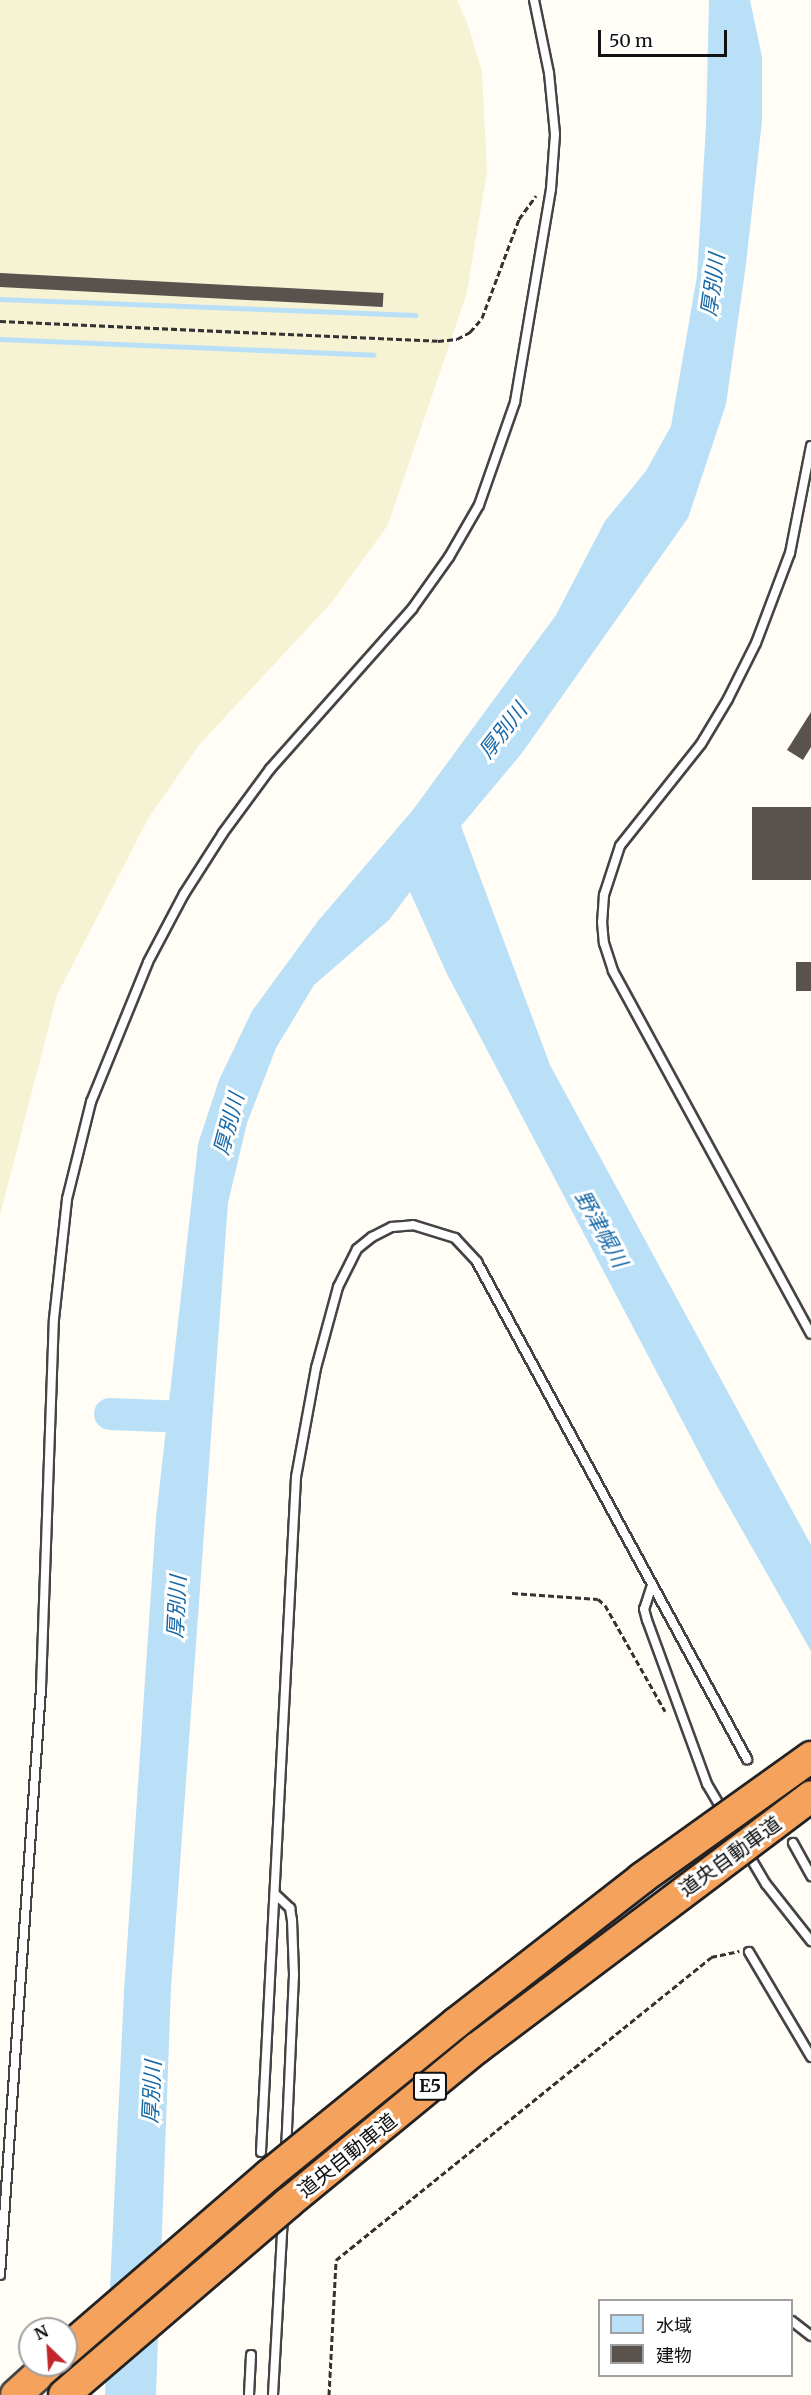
<!DOCTYPE html>
<html>
<head>
<meta charset="utf-8">
<style>
  body { margin:0 }
  #map { position:relative; width:811px; height:2395px; overflow:hidden; background:#fffdf5; font-family:Merriweather,"Noto Sans JP",serif }
  div>[style] { position:absolute }
  [style*='--x'] { left:calc(var(--x)*1px); top:calc(var(--y)*1px); width:calc(var(--w)*1px); rotate:calc(var(--a)*1deg) }
  .farmland>* { inset:0; background:#f6f3d4 }
  .water>* { inset:0; background:#b9e0f7 }
  .stream>* { height:5px; margin:-2.5px; padding:0 2.5px; transform-origin:2.5px; border-radius:2.5px; background:#b9e0f7 }
  .river>* { height:32px; margin:-16px; padding:0 16px; transform-origin:16px; border-radius:16px; background:#b9e0f7 }
  .building>* { inset:0; background:#5a524d; transform-origin:0 0 }
  .path>* { height:3px; margin-top:-1.5px; transform-origin:0; background:repeating-linear-gradient(90deg,#333 0 6px,transparent 0 9px) }
  .roads { filter:drop-shadow(2px 0 #444) drop-shadow(-2px 0 #444) drop-shadow(0 2px #444) drop-shadow(0 -2px #444) }
  .service>* { height:8px; margin:-4px; padding:0 4px; transform-origin:4px; border-radius:4px; background:#fff }
  .motorway>* { height:30px; margin:-15px; padding:0 15px; transform-origin:15px; border-radius:15px; background:#f5a25d }
  .bridges { filter:drop-shadow(2px 0 #222) drop-shadow(-2px 0 #222) drop-shadow(0 2px #222) drop-shadow(0 -2px #222) }
  .motorway-bridge>* { height:30px; margin:-15px; padding:0 15px; transform-origin:15px; border-radius:15px; background:#f5a25d }
  span { translate:-50% -50%; white-space:nowrap; text-align:center; line-height:1.15; -webkit-text-stroke:6px #fff; paint-order:stroke }
  .shield-label span { padding:2px 4px; background:#fff; border:2px solid; border-radius:4px; -webkit-text-stroke-width:0 }
  .shield-label { font-size:18px; color:#111; font-weight:700 }
  .street-label { font-size:20px; color:#111 }
  .water-label { font-size:21px; color:#1768a6; font-style:italic }
  .legend { position:absolute; left:598px; top:2299px; width:195px; height:78px; box-sizing:border-box; background:#fff; border:2px solid #a0a0a0; margin:0; padding:8px 10px; list-style:none; font-size:18px; color:#111 }
  .legend li { display:flex; align-items:center; gap:12px; height:30px }
  .legend b { width:30px; border:2px solid #a0a0a0 }
  .north { position:absolute; left:18px; top:2317px; width:60px; height:60px; box-sizing:border-box; background:#fff; border:2px solid #a0a0a0; border-radius:50%; rotate:335deg; font-size:16px; font-weight:700; line-height:24px; text-align:center; color:#111 }
  .north::after { content:''; display:block; margin:auto; width:21px; height:27px; background:#c4262e; clip-path:polygon(50% 0,100% 100%,50% 72%,0 100%) }
  .scale { position:absolute; left:598px; top:30px; width:129px; height:27px; box-sizing:border-box; border:3px solid #111; border-top:0; padding-left:8px; font-size:18px; line-height:21px; white-space:nowrap; color:#111; -webkit-text-stroke:4px #fff; paint-order:stroke }
</style>
</head>
<body>
<div id="map">
  <div class="farmland">
    <div style="clip-path:polygon(0 0,457px 0,467px 22px,482px 71px,487px 172px,467px 293px,388px 525px,333px 601px,199px 745px,148px 819px,57px 995px,0 1215px)"></div>
  </div>
  <div class="water">
    <div style="clip-path:polygon(709px 0,750px 0,762px 57px,762px 121px,746px 264px,726px 404px,688px 518px,522px 753px,461px 826px,550px 1065px,811px 1545px,811px 1651px,713px 1479px,447px 974px,410px 892px,389px 920px,314px 985px,276px 1048px,247px 1123px,228px 1203px,171px 1988px,156px 2395px,105px 2395px,124px 1991px,156px 1518px,198px 1144px,219px 1080px,252px 1011px,318px 921px,412px 811px,556px 615px,605px 521px,646px 471px,671px 426px,697px 276px,706px 126px)"></div>
  </div>
  <div class="stream">
    <div style="--x:0;--y:299;--w:416;--a:2.2"></div>
    <div style="--x:0;--y:339;--w:374;--a:2.4"></div>
  </div>
  <div class="river">
    <div style="--x:110;--y:1414;--w:76;--a:2.3"></div>
  </div>
  <div class="building">
    <div style="left:0;top:273px;width:384px;height:14px;rotate:3deg"></div>
    <div style="clip-path:polygon(811px 712px,811px 747px,803px 760px,787px 750px)"></div>
    <div style="left:811px;top:807px;width:73px;height:59px;rotate:90deg"></div>
    <div style="left:811px;top:962px;width:29px;height:15px;rotate:90deg"></div>
  </div>
  <div class="path">
    <div style="--x:0;--y:321;--w:438;--a:2.6"></div>
    <div style="--x:438;--y:341;--w:19;--a:-6"></div>
    <div style="--x:457;--y:339;--w:15;--a:-28"></div>
    <div style="--x:470;--y:332;--w:18;--a:-49"></div>
    <div style="--x:482;--y:318;--w:106;--a:-69.5"></div>
    <div style="--x:519;--y:219;--w:29;--a:-54"></div>
    <div style="--x:512;--y:1593;--w:86;--a:4"></div>
    <div style="--x:598;--y:1599;--w:9;--a:41"></div>
    <div style="--x:605;--y:1605;--w:122;--a:60.5"></div>
    <div style="--x:329;--y:2395;--w:135;--a:-87"></div>
    <div style="--x:336;--y:2260;--w:482;--a:-38.9"></div>
    <div style="--x:711;--y:1957;--w:29;--a:-12"></div>
  </div>
  <div class="roads">
    <div class="service">
      <div style="--x:811;--y:446;--w:109;--a:101.1"></div>
      <div style="--x:790;--y:553;--w:96;--a:110.7"></div>
      <div style="--x:756;--y:643;--w:63;--a:116.6"></div>
      <div style="--x:728;--y:699;--w:52;--a:121"></div>
      <div style="--x:701;--y:744;--w:130;--a:128.5"></div>
      <div style="--x:620;--y:846;--w:52;--a:108.1"></div>
      <div style="--x:604;--y:895;--w:27;--a:94"></div>
      <div style="--x:602;--y:922;--w:21;--a:85"></div>
      <div style="--x:604;--y:943;--w:29;--a:72"></div>
      <div style="--x:613;--y:971;--w:413;--a:61.4"></div>
      <div style="--x:652;--y:1585;--w:25;--a:108"></div>
      <div style="--x:644;--y:1609;--w:11;--a:75"></div>
      <div style="--x:647;--y:1620;--w:175;--a:69.9"></div>
      <div style="--x:707;--y:1784;--w:116;--a:59.5"></div>
      <div style="--x:766;--y:1884;--w:73;--a:51.7"></div>
      <div style="--x:793;--y:1843;--w:38;--a:61"></div>
      <div style="--x:275;--y:1894;--w:21;--a:43"></div>
      <div style="--x:290;--y:1908;--w:12;--a:81"></div>
      <div style="--x:292;--y:1920;--w:55;--a:87.9"></div>
      <div style="--x:294;--y:1975;--w:176;--a:92.6"></div>
      <div style="--x:749;--y:1952;--w:122;--a:59.4"></div>
      <div style="--x:261;--y:2152;--w:676;--a:-87.03"></div>
      <div style="--x:296;--y:1477;--w:111;--a:-79.6"></div>
      <div style="--x:316;--y:1368;--w:84;--a:-74.8"></div>
      <div style="--x:338;--y:1287;--w:42;--a:-63.4"></div>
      <div style="--x:357;--y:1249;--w:19;--a:-39"></div>
      <div style="--x:372;--y:1237;--w:22;--a:-27"></div>
      <div style="--x:392;--y:1227;--w:21;--a:-5"></div>
      <div style="--x:413;--y:1225;--w:44;--a:17.2"></div>
      <div style="--x:455;--y:1238;--w:33;--a:47"></div>
      <div style="--x:477;--y:1262;--w:566;--a:61.49"></div>
      <div style="--x:0;--y:2275;--w:588;--a:-86"></div>
      <div style="--x:41;--y:1688;--w:369;--a:-88"></div>
      <div style="--x:54;--y:1319;--w:121;--a:-83.8"></div>
      <div style="--x:67;--y:1199;--w:100;--a:-76.1"></div>
      <div style="--x:91;--y:1102;--w:151;--a:-67.8"></div>
      <div style="--x:148;--y:962;--w:77;--a:-62.1"></div>
      <div style="--x:184;--y:894;--w:72;--a:-57.4"></div>
      <div style="--x:223;--y:833;--w:79;--a:-53.7"></div>
      <div style="--x:270;--y:769;--w:214;--a:-48.4"></div>
      <div style="--x:412;--y:609;--w:64;--a:-54.6"></div>
      <div style="--x:449;--y:557;--w:60;--a:-60"></div>
      <div style="--x:479;--y:505;--w:109;--a:-70.7"></div>
      <div style="--x:515;--y:402;--w:216;--a:-80.4"></div>
      <div style="--x:551;--y:189;--w:55;--a:-85.8"></div>
      <div style="--x:555;--y:134;--w:61;--a:-95.6"></div>
      <div style="--x:549;--y:73;--w:75;--a:-101.6"></div>
      <div style="--x:792;--y:2321;--w:24;--a:38"></div>
      <div style="--x:249;--y:2395;--w:40;--a:-87.1"></div>
      <div style="--x:273;--y:2395;--w:177;--a:-86.8"></div>
    </div>
    <div class="motorway">
      <div style="--x:16;--y:2395;--w:45;--a:-42.3"></div>
    </div>
  </div>
  <div class="bridges">
    <div class="motorway-bridge">
      <div style="--x:66;--y:2350;--w:268;--a:-40.8"></div>
      <div style="--x:269;--y:2175;--w:241;--a:-39.1"></div>
      <div style="--x:456;--y:2023;--w:236;--a:-37.9"></div>
      <div style="--x:642;--y:1878;--w:208;--a:-35.6"></div>
      <div style="--x:64;--y:2395;--w:295;--a:-40.6"></div>
      <div style="--x:288;--y:2203;--w:244;--a:-39.4"></div>
      <div style="--x:477;--y:2048;--w:418;--a:-37"></div>
    </div>
  </div>
  <div class="shield-label">
    <span style="left:430px;top:2086px">E5</span>
  </div>
  <div class="street-label">
    <span style="left:730px;top:1856px;rotate:-36deg">道央自動車道</span>
    <span style="left:347px;top:2155px;rotate:-39deg">道央自動車道</span>
  </div>
  <div class="water-label">
    <span style="left:713px;top:285px;rotate:-82deg">厚別川</span>
    <span style="left:503px;top:731px;rotate:-52deg">厚別川</span>
    <span style="left:229px;top:1124px;rotate:-75deg">厚別川</span>
    <span style="left:601px;top:1229px;rotate:61deg">野津幌川</span>
    <span style="left:177px;top:1607px;rotate:-87deg">厚別川</span>
    <span style="left:152px;top:2092px;rotate:-87deg">厚別川</span>
  </div>
  <ul class="legend">
  <li><b style="height:16px;background:#b9e0f7"></b>水域</li>
  <li><b style="height:16px;background:#5a524d"></b>建物</li>
  </ul>
  <div class="north">N</div>
  <div class="scale">50 m</div>
</div>
</body>
</html>
